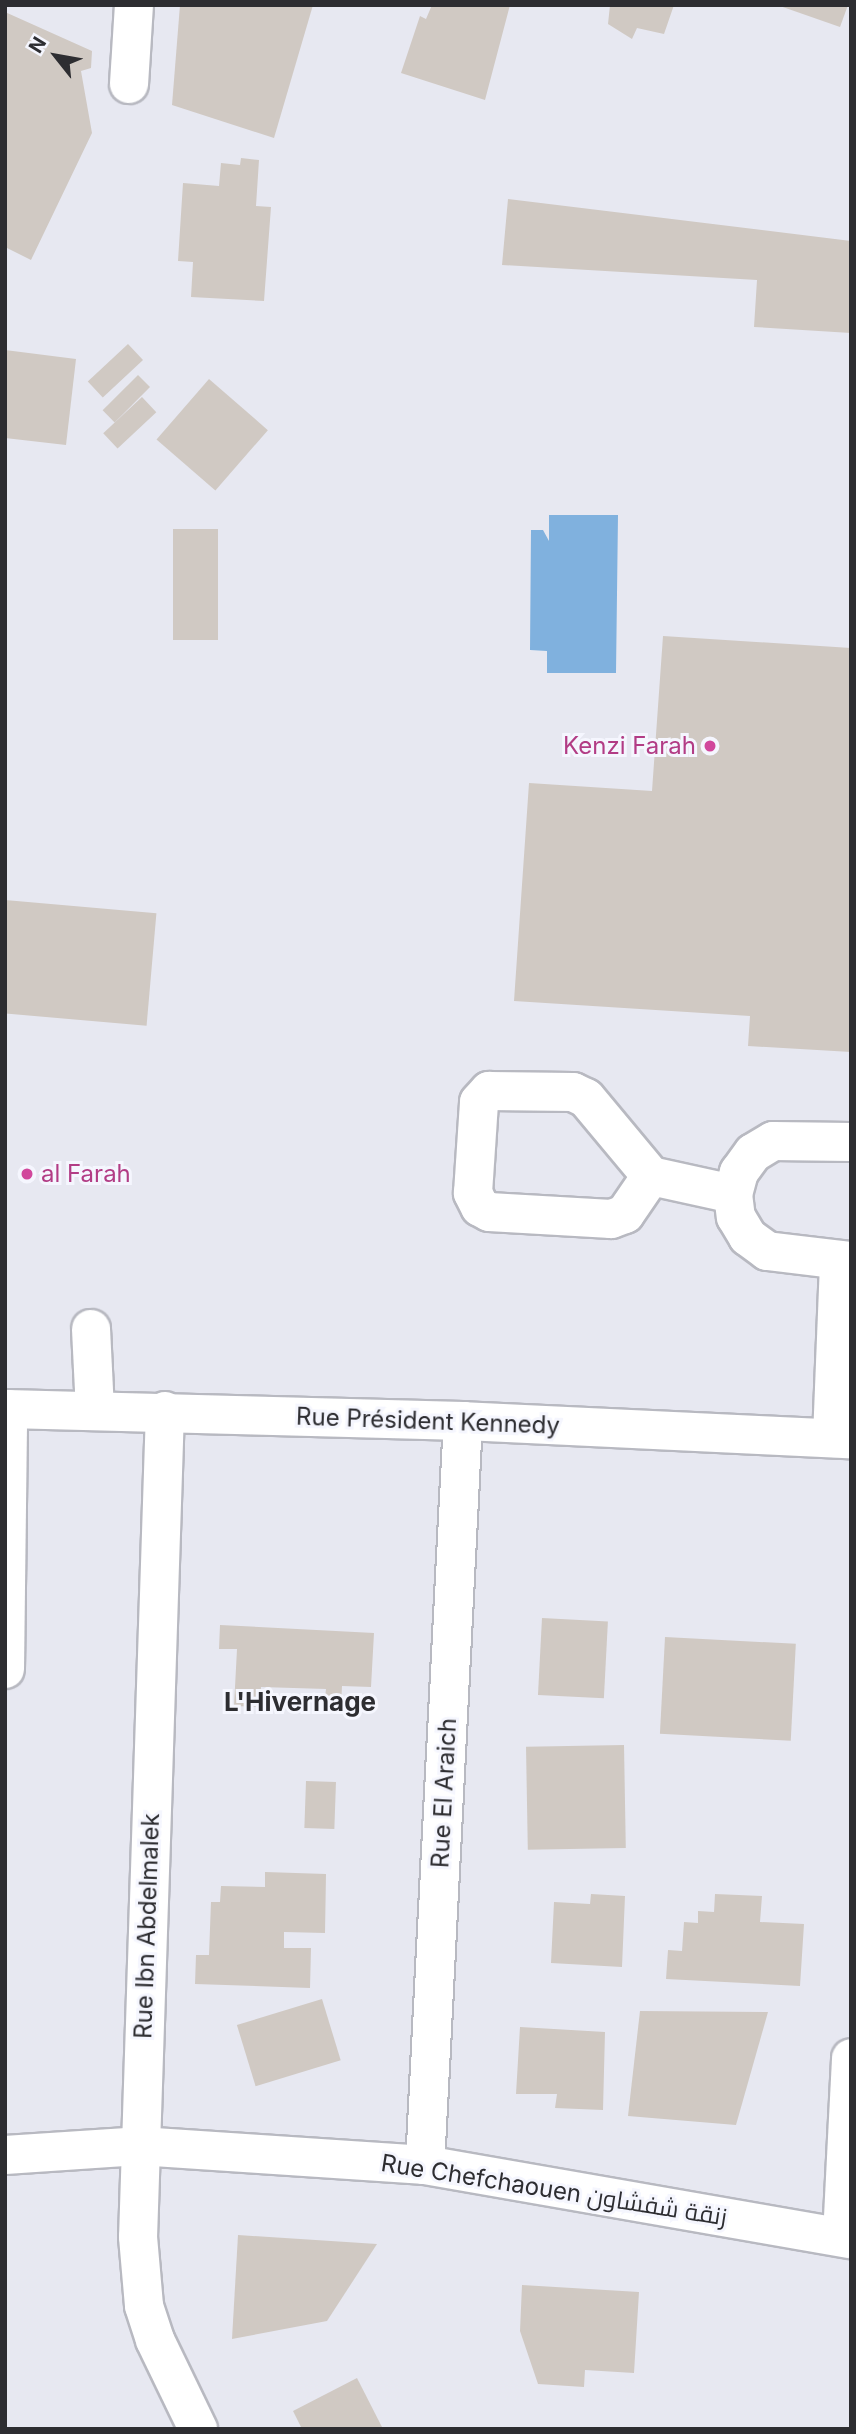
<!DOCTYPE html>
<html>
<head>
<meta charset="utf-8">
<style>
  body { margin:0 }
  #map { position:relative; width:856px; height:2434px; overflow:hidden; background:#e7e8f1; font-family:Inter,Cairo,sans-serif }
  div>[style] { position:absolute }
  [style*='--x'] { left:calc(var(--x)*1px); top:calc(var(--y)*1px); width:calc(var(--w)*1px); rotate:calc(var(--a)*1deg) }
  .water>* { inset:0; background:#80b1de }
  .building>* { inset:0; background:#d0c9c3; transform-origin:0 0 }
  .roads { filter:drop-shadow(2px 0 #b8b9c1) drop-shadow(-2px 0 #b8b9c1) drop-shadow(0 2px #b8b9c1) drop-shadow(0 -2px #b8b9c1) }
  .minor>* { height:38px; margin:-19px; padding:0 19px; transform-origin:19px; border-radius:19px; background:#fff }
  .dots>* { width:19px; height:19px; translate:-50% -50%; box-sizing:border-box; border:4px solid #f5f6fe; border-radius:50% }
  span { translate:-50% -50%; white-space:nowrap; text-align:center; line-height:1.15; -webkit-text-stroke:6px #f5f6fe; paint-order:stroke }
  .hotel-label { font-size:24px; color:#b23c85 }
  .right { translate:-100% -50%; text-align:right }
  .left { translate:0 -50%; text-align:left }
  .street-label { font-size:24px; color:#2d2d31 }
  .neighbourhood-label { font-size:26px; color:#2d2d31; font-weight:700 }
  .frame { position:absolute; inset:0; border:7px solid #2d2d31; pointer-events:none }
  .north { position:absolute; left:21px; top:21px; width:70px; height:70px; -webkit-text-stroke:5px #f5f6fe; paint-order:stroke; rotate:301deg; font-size:19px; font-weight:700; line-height:28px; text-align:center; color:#2d2d31 }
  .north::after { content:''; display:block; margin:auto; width:24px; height:32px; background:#2d2d31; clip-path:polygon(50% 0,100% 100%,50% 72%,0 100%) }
</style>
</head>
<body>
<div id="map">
  <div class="water">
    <div style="clip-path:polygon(549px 515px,618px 515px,616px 673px,547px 673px,547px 651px,530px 650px,531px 530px,543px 530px,549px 541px)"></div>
  </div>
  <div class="building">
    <div style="clip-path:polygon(180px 5px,313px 5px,274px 138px,172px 105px)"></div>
    <div style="clip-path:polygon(432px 5px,510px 5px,485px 100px,401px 73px,420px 16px,426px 19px)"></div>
    <div style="clip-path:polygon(610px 5px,674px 5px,664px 34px,637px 28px,632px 39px,608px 24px)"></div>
    <div style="clip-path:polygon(777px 5px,848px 5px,840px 27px)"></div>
    <div style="clip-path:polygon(5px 12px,92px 51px,91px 68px,81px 71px,92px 133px,31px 260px,5px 247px)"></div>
    <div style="clip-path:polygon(241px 158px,259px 160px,256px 206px,271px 207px,264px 301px,191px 297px,193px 262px,178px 261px,183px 183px,219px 186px,221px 163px,240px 165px)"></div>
    <div style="clip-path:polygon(508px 199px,851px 241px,851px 333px,754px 327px,757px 280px,502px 265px)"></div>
    <div style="left:128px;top:344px;width:22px;height:55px;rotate:47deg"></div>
    <div style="clip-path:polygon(5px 350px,76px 359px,66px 445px,5px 438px)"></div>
    <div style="left:138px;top:375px;width:17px;height:50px;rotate:45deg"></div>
    <div style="left:209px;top:379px;width:78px;height:80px;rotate:41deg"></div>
    <div style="left:142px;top:397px;width:21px;height:53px;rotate:47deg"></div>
    <div style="left:173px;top:529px;width:45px;height:111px"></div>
    <div style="clip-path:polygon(663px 636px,851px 648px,851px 1052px,748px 1046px,750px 1016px,514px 1001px,529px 783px,652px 791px)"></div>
    <div style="left:5px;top:900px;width:152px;height:113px;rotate:5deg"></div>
    <div style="left:542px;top:1618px;width:66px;height:77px;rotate:3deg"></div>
    <div style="clip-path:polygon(220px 1625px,374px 1633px,371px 1687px,342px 1686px,341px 1707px,324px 1706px,326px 1689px,261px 1687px,260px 1707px,234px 1706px,237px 1649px,219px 1649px)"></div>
    <div style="left:665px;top:1637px;width:131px;height:97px;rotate:3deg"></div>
    <div style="left:624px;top:1745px;width:103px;height:98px;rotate:89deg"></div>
    <div style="left:306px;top:1781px;width:30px;height:47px;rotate:2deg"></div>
    <div style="clip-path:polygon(265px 1872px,326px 1874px,325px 1933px,284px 1932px,284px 1948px,311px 1948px,310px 1988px,195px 1984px,196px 1955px,209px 1955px,211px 1902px,220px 1902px,221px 1886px,265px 1887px)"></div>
    <div style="clip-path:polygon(591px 1894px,625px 1896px,622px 1967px,551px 1963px,554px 1902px,590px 1904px)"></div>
    <div style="clip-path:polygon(715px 1894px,762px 1896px,760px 1922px,804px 1924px,800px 1986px,666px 1979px,668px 1950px,682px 1951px,684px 1922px,698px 1923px,698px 1911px,714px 1912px)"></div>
    <div style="left:322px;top:1999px;width:64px;height:89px;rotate:73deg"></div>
    <div style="clip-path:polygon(640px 2011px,768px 2012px,736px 2125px,628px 2116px)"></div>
    <div style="clip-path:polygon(520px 2027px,605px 2032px,603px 2110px,555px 2108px,557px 2094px,516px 2094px)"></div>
    <div style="clip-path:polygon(238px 2235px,377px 2244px,327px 2321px,232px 2339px)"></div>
    <div style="clip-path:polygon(522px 2285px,639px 2292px,634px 2373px,585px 2370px,584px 2387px,538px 2384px,520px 2331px)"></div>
    <div style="clip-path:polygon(357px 2378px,383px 2429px,302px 2429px,293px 2411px)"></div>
  </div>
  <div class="roads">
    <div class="minor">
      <div style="--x:129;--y:84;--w:79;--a:-86.4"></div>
      <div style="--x:489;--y:1091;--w:84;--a:0.7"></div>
      <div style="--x:573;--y:1092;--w:14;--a:25"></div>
      <div style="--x:586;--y:1098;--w:102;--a:50.2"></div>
      <div style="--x:651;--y:1176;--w:46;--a:124.4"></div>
      <div style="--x:625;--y:1214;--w:15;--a:160"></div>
      <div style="--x:611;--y:1219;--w:122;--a:-176.7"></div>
      <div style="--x:489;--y:1212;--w:10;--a:-151"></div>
      <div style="--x:480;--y:1207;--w:16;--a:-117"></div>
      <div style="--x:473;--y:1193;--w:91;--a:-86.2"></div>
      <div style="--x:479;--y:1102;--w:15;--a:-48"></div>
      <div style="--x:851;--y:1142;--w:78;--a:-179.3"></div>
      <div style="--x:773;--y:1141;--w:23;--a:149"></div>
      <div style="--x:753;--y:1153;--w:24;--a:126"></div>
      <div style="--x:739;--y:1172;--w:23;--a:105"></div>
      <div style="--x:733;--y:1194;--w:23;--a:83"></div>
      <div style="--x:736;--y:1217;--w:23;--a:59"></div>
      <div style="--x:748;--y:1237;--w:24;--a:36"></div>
      <div style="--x:767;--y:1251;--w:85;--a:6.8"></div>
      <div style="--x:651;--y:1176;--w:84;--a:12.4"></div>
      <div style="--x:91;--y:1329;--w:81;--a:87.2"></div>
      <div style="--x:5;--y:1409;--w:458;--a:1.5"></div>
      <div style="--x:463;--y:1421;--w:388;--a:2.7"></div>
      <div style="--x:165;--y:1411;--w:826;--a:91.87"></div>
      <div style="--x:138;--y:2237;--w:69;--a:85"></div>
      <div style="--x:144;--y:2306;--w:36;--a:72"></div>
      <div style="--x:155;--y:2340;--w:99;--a:64.2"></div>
      <div style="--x:832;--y:1438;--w:178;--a:-87.7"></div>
      <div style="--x:5;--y:1669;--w:260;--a:-89.3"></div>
      <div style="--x:5;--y:2155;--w:134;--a:-3.8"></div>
      <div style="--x:139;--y:2146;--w:287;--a:3.8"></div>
      <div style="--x:425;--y:2165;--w:432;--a:9.9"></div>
      <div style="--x:425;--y:2165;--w:745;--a:-87.08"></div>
      <div style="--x:842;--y:2237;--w:179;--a:-87.1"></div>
    </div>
  </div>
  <div class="dots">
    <div style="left:710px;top:746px;background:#d1479c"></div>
    <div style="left:27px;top:1174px;background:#d1479c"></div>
  </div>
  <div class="hotel-label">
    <span class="right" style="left:696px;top:746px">Kenzi Farah</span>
    <span class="left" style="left:41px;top:1174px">al Farah</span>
  </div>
  <div class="street-label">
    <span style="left:428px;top:1421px;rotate:2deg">Rue Président Kennedy</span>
    <span style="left:444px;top:1793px;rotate:-87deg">Rue El Araich</span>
    <span style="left:147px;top:1926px;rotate:-88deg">Rue Ibn Abdelmalek</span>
    <span style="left:554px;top:2190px;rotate:9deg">Rue Chefchaouen زنقة شفشاون</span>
  </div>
  <div class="neighbourhood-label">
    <span style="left:300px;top:1702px">L'Hivernage</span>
  </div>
  <div class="frame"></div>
  <div class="north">N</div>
</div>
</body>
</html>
